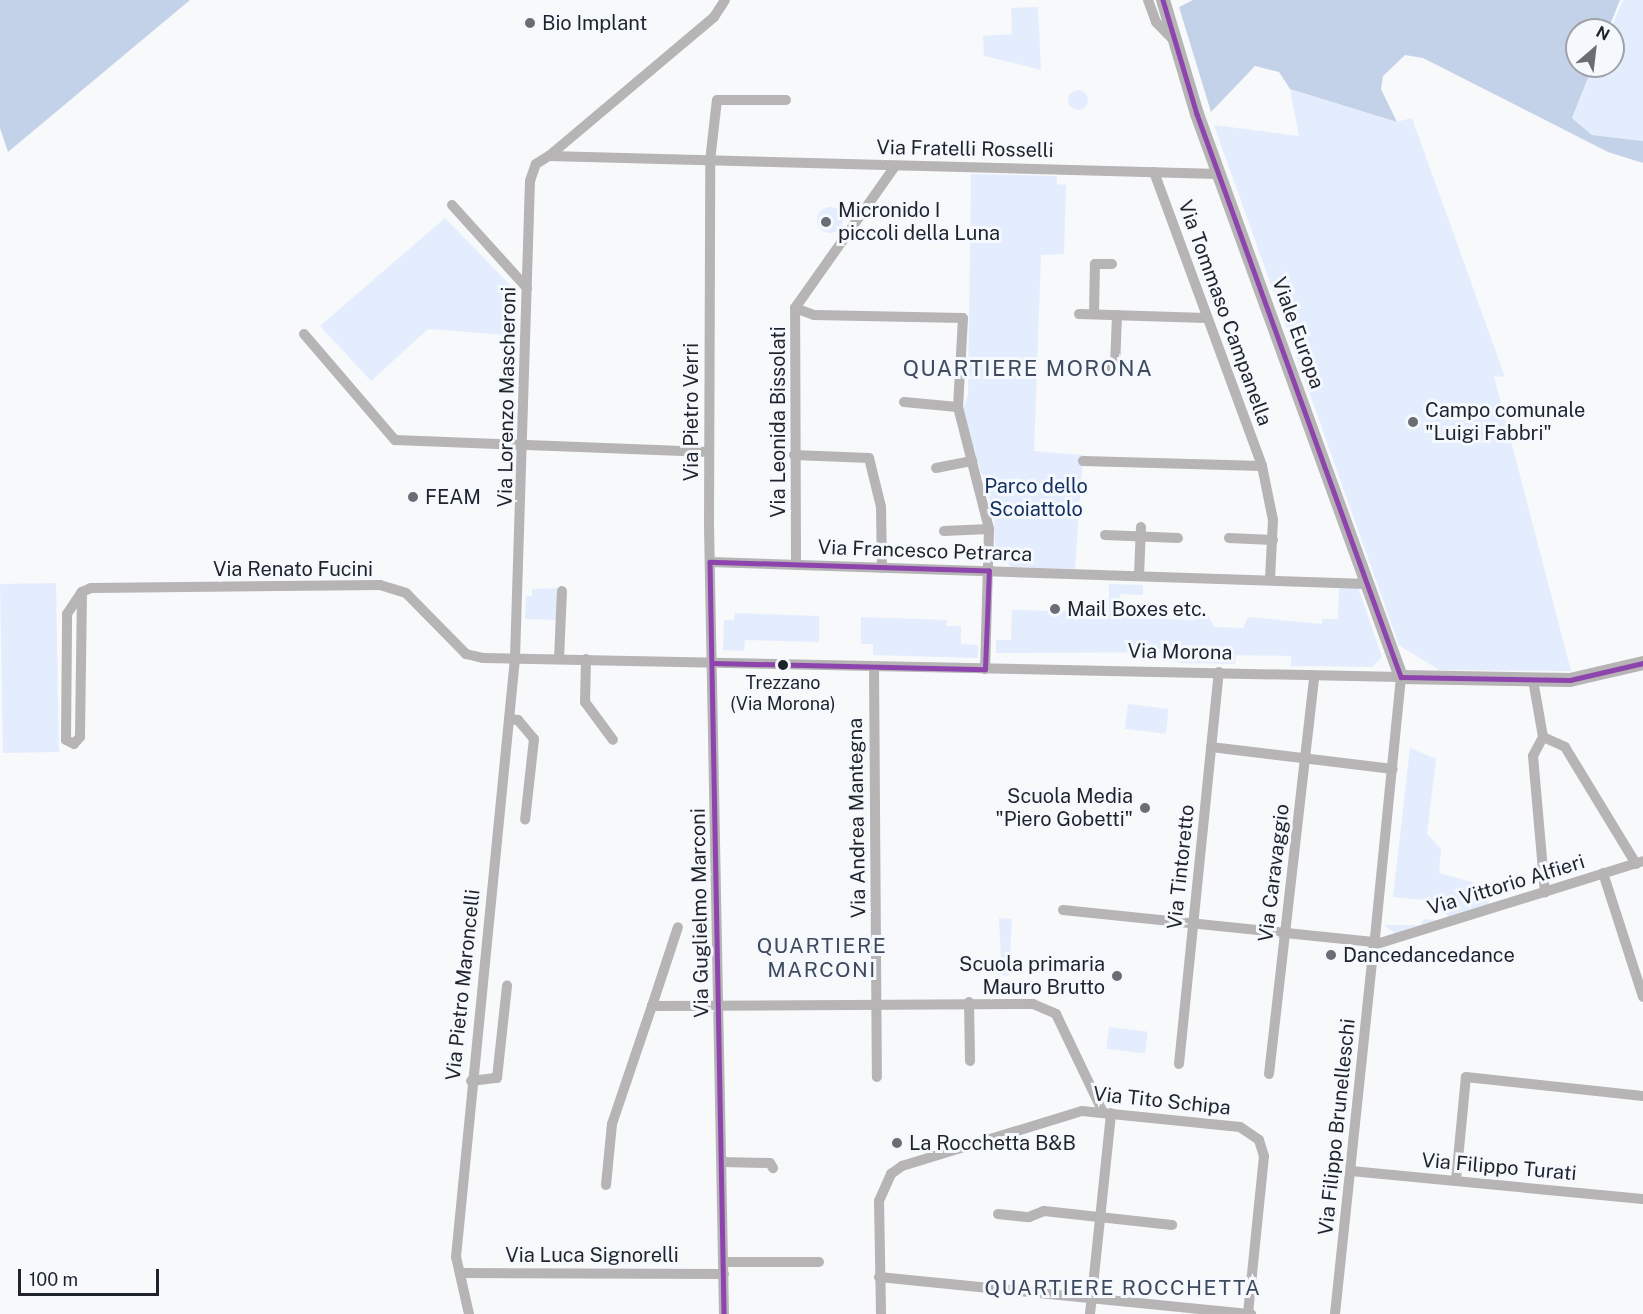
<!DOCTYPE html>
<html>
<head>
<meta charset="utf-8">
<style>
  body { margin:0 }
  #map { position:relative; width:1643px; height:1314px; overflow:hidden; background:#f7f9fb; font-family:"Public Sans",sans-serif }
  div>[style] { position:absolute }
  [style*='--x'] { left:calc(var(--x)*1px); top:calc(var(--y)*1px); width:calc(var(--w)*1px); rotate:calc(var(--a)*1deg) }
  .green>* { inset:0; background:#e4edfd; transform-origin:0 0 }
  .round { border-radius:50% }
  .forest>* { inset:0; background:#c4d2e9 }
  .minor>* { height:10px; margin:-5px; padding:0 5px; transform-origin:5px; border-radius:5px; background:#b6b4b4 }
  .secondary>* { height:14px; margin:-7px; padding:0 7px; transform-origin:7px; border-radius:7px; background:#b6b4b4 }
  .bus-1>* { height:4.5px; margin:-2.25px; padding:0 2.25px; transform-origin:2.25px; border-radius:2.25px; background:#8e44ad }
  .dots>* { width:16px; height:16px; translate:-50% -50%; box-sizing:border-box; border:3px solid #f5f8fd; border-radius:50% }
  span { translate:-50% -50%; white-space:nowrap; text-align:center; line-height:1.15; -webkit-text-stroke:6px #f5f8fd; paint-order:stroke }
  .bus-label { font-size:18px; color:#1e232c }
  .poi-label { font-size:20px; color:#1e232c }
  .left { translate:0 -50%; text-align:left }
  .right { translate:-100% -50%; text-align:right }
  .street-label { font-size:20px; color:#1e232c }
  .park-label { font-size:20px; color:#143061 }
  .neighbourhood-label { font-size:21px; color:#3e4a5d; letter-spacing:1.5px }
  .quarter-label { font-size:22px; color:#3e4a5d; letter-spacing:1.5px }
  .north { position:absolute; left:1565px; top:18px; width:60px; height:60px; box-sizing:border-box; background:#f5f8fd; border:2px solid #9fa3a9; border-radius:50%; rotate:28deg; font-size:16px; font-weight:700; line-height:24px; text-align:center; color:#1e232c }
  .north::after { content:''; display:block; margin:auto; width:21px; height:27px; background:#6a6e74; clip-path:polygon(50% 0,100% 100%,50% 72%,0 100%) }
  .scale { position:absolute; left:18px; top:1269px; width:141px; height:27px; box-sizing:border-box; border:3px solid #1e232c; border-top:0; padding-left:8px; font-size:18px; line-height:21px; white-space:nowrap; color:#1e232c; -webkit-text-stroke:4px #f5f8fd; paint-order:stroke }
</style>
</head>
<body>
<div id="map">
  <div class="green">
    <div style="clip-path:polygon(1623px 0,1643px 0,1643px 141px,1592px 135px,1572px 118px,1594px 66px,1613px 66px,1610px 30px)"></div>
    <div style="clip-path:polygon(1038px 7px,1041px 70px,984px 56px,983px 36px,1012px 34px,1011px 8px)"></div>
    <div style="clip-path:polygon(1290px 89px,1396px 122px,1412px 118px,1505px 377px,1494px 376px,1571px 671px,1439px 670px,1399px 645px,1214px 125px,1299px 136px)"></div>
    <div class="round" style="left:1068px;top:90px;width:20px;height:20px"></div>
    <div style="clip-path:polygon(971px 174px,1057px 176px,1057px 184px,1066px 185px,1064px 254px,1041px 255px,1034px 451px,1083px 455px,1075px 569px,1011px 567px,995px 552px,994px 514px,962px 411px,968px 395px)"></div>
    <div class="round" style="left:817px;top:207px;width:26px;height:26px"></div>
    <div style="clip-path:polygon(445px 218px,513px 288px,507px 335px,428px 329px,371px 381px,320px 326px)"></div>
    <div style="left:56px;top:583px;width:169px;height:56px;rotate:89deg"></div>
    <div style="clip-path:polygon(1109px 584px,1143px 585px,1143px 595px,1120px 594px,1120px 612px,1134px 618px,1195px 620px,1195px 614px,1208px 615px,1214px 627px,1243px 628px,1248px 617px,1322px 624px,1322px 619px,1338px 619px,1339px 587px,1358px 587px,1382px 657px,1372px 667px,1291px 666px,1291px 656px,1236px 655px,1235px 664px,1177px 663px,1177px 652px,996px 653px,996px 640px,1011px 640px,1012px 610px,1109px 612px)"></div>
    <div style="clip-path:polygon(558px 588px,557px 620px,525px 619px,526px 596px,532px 596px,532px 589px)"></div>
    <div style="clip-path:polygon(735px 613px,819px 616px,819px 642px,745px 640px,744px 651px,723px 650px,724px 620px,734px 620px)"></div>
    <div style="clip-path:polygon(861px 617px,947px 620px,947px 626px,961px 626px,961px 644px,978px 645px,978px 658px,873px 655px,873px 644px,861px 644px)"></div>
    <div style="left:1128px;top:704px;width:41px;height:25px;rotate:7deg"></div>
    <div style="clip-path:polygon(1410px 748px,1436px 759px,1427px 834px,1441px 849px,1439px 873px,1486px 886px,1489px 904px,1448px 917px,1441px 902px,1393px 897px)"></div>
    <div style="clip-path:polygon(999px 918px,1012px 919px,1009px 976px,1002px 975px)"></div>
    <div style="clip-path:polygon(1424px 919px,1436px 920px,1395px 933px,1384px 925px,1420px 925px)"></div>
    <div style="left:1109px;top:1027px;width:39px;height:22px;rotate:7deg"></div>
  </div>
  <div class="forest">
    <div style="clip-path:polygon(0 0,190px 0,8px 152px,0 128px)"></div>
    <div style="clip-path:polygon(1193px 0,1620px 0,1608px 30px,1577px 30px,1577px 66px,1593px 66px,1572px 118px,1592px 135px,1643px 141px,1643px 163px,1608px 152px,1423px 58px,1405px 55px,1383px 76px,1381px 89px,1397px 122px,1290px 89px,1279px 72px,1255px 66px,1211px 112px,1179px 7px)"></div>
  </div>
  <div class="minor">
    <div style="--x:1148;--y:0;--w:23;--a:70"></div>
    <div style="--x:1156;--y:22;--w:28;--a:46"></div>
    <div style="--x:549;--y:156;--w:216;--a:-40.1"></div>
    <div style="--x:714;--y:17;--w:20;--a:-57"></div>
    <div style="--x:1154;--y:172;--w:313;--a:69.8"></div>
    <div style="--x:1262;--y:466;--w:55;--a:78.5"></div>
    <div style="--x:1273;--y:520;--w:60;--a:92.9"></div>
    <div style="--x:452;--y:205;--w:112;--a:47.9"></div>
    <div style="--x:795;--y:308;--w:20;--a:20"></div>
    <div style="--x:814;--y:315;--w:149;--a:1.2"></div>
    <div style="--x:963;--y:318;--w:89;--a:93.2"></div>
    <div style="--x:958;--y:407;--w:126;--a:75.7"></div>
    <div style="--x:989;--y:529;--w:140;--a:91.6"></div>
    <div style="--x:1079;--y:314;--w:127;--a:1.8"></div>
    <div style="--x:1094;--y:314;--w:50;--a:-88.9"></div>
    <div style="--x:1095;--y:264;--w:17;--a:0"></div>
    <div style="--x:304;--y:334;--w:140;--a:49.4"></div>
    <div style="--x:395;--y:440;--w:313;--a:2.2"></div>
    <div style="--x:1084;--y:366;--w:31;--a:2"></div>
    <div style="--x:1115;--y:367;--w:52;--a:-87.8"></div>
    <div style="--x:904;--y:402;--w:54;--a:5.3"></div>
    <div style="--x:794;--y:455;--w:75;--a:2.3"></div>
    <div style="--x:869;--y:458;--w:50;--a:76.2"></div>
    <div style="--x:881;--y:507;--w:61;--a:89.1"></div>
    <div style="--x:1083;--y:461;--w:179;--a:1.6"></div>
    <div style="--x:936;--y:468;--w:37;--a:-11"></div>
    <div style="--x:944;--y:531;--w:45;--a:-2.5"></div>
    <div style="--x:1105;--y:535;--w:73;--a:2.4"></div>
    <div style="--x:1229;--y:538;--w:44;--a:2.6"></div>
    <div style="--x:710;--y:562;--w:657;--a:1.92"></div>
    <div style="--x:796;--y:565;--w:257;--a:-90.2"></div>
    <div style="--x:795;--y:308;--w:174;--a:-54.8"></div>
    <div style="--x:1139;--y:576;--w:49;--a:-87.7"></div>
    <div style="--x:82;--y:592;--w:145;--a:90.8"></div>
    <div style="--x:80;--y:737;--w:9;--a:131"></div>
    <div style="--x:74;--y:744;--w:9;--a:-153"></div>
    <div style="--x:66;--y:740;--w:126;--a:-89.5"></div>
    <div style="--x:67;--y:614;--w:27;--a:-56"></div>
    <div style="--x:82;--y:592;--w:10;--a:-24"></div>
    <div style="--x:91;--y:588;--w:289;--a:-0.6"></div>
    <div style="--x:380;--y:585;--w:27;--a:17"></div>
    <div style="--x:406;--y:593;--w:86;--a:45.5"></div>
    <div style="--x:466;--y:654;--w:17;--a:13"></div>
    <div style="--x:483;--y:658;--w:918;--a:1.19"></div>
    <div style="--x:1401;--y:677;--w:262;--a:95.7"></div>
    <div style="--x:559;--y:659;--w:68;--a:-87.5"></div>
    <div style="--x:586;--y:659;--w:43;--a:91.3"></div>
    <div style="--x:585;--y:702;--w:47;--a:53.6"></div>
    <div style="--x:874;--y:666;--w:411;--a:89.6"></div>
    <div style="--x:1533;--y:680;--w:58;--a:80"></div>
    <div style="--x:509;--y:719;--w:9;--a:6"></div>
    <div style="--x:518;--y:720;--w:25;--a:50"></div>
    <div style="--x:534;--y:739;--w:81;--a:96.3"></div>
    <div style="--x:1543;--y:737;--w:24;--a:24"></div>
    <div style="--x:1565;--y:747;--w:137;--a:58.7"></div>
    <div style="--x:1543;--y:737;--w:21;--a:118"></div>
    <div style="--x:1533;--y:756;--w:137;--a:85"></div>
    <div style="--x:1211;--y:747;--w:183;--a:6.9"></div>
    <div style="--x:1603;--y:873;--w:130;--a:72.1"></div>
    <div style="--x:1063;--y:910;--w:312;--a:5.9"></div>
    <div style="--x:1380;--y:943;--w:275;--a:-17.3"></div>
    <div style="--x:969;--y:1002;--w:59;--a:89"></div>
    <div style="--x:652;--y:1006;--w:83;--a:-71.8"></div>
    <div style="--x:1179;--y:1064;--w:394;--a:-84.2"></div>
    <div style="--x:1269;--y:1074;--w:401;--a:-83.5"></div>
    <div style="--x:471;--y:1081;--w:26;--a:-7"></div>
    <div style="--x:497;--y:1078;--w:93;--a:-83.8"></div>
    <div style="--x:722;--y:1162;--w:48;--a:1.2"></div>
    <div style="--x:770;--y:1163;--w:6;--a:59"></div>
    <div style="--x:1351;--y:1171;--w:293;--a:5.5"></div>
    <div style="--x:1456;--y:1180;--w:103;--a:-84.5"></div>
    <div style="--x:1466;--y:1077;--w:178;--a:6.1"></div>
    <div style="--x:606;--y:1185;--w:61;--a:-84.4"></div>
    <div style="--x:612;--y:1124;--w:125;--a:-71.3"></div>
    <div style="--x:652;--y:1006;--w:381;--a:-0.3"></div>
    <div style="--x:1033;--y:1004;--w:25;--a:23"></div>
    <div style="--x:1056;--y:1014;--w:109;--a:64.4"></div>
    <div style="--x:998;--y:1214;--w:31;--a:6"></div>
    <div style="--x:1029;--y:1217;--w:16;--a:-22"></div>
    <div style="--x:1044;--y:1211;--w:129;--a:6.2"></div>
    <div style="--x:724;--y:1262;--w:95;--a:0"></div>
    <div style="--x:460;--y:1273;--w:264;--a:0.2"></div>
    <div style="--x:879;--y:1277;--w:374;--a:5.7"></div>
    <div style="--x:469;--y:1314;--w:58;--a:-102.8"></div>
    <div style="--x:456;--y:1257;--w:602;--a:-84.37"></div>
    <div style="--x:515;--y:658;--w:477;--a:-88.2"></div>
    <div style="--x:530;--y:181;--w:18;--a:-71"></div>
    <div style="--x:536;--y:164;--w:15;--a:-32"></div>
    <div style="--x:549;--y:156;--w:670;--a:1.54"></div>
    <div style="--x:724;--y:1314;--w:789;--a:-91.09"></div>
    <div style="--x:709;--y:525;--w:364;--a:-89.8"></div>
    <div style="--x:710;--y:161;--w:61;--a:-83.5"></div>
    <div style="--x:717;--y:100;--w:69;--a:0"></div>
    <div style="--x:881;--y:1314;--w:113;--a:-91"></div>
    <div style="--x:879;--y:1201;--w:30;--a:-66"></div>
    <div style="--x:891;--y:1174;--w:14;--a:-36"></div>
    <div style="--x:902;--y:1166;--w:188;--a:-17"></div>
    <div style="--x:1082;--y:1111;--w:159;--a:5.8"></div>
    <div style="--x:1240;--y:1127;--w:23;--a:34"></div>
    <div style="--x:1259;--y:1140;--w:17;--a:73"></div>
    <div style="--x:1264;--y:1156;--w:159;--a:95.8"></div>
    <div style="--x:1090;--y:1314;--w:202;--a:-84"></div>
    <div style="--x:1335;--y:1314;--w:373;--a:-84"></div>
  </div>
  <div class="secondary">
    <div style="--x:1163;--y:0;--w:119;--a:73.4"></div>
    <div style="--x:1197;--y:114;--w:599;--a:70.08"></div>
    <div style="--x:1401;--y:677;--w:169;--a:1"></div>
    <div style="--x:1570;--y:680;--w:75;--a:-13.1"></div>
  </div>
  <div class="bus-1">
    <div style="--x:1163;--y:0;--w:119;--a:73.4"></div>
    <div style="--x:1197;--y:114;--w:599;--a:70.08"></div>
    <div style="--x:714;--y:663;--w:271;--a:1.3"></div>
    <div style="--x:985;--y:669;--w:98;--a:-87.7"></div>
    <div style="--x:989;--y:571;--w:279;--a:-178.2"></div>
    <div style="--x:710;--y:562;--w:752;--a:88.93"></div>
    <div style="--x:1401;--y:677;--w:169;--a:1"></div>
    <div style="--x:1570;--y:680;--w:75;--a:-13.1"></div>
  </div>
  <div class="dots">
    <div style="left:530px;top:23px;background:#6a6e74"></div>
    <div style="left:826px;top:222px;background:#6a6e74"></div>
    <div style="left:1413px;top:422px;background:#6a6e74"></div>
    <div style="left:413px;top:497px;background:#6a6e74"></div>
    <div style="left:1055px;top:609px;background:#6a6e74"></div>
    <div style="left:783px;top:665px;background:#1e232c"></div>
    <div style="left:1145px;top:808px;background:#6a6e74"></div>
    <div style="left:1331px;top:955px;background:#6a6e74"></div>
    <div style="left:1117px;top:976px;background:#6a6e74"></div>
    <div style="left:897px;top:1143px;background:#6a6e74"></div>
  </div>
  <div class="bus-label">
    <span style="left:783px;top:694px">Trezzano<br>(Via Morona)</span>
  </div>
  <div class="poi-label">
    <span class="left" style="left:542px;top:23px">Bio Implant</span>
    <span class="left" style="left:838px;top:222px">Micronido I<br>piccoli della Luna</span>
    <span class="left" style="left:1425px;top:422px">Campo comunale<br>"Luigi Fabbri"</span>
    <span class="left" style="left:425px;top:497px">FEAM</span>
    <span class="left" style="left:1067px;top:609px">Mail Boxes etc.</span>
    <span class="right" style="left:1133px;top:808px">Scuola Media<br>"Piero Gobetti"</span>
    <span class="left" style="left:1343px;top:955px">Dancedancedance</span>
    <span class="right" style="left:1105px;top:976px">Scuola primaria<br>Mauro Brutto</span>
    <span class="left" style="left:909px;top:1143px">La Rocchetta B&amp;B</span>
  </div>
  <div class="street-label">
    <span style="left:965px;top:149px;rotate:1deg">Via Fratelli Rosselli</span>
    <span style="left:1225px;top:313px;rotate:70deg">Via Tommaso Campanella</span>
    <span style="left:1298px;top:333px;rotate:70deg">Viale Europa</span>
    <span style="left:507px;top:397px;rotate:-89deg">Via Lorenzo Mascheroni</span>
    <span style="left:691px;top:412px;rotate:-90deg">Via Pietro Verri</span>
    <span style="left:778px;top:422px;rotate:-90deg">Via Leonida Bissolati</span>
    <span style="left:925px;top:551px;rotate:2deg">Via Francesco Petrarca</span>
    <span style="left:293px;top:569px">Via Renato Fucini</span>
    <span style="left:1180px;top:652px;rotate:1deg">Via Morona</span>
    <span style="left:857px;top:818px;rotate:-91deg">Via Andrea Mantegna</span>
    <span style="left:1181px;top:867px;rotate:-84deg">Via Tintoretto</span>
    <span style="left:1274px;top:873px;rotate:-83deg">Via Caravaggio</span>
    <span style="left:1506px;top:885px;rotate:-17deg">Via Vittorio Alfieri</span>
    <span style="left:700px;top:913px;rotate:-91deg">Via Guglielmo Marconi</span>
    <span style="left:463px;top:985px;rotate:-84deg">Via Pietro Maroncelli</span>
    <span style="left:1162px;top:1101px;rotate:6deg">Via Tito Schipa</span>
    <span style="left:1337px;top:1127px;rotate:-84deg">Via Filippo Brunelleschi</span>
    <span style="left:1499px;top:1167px;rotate:5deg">Via Filippo Turati</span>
    <span style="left:592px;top:1255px">Via Luca Signorelli</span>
  </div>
  <div class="park-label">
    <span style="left:1036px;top:498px">Parco dello<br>Scoiattolo</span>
  </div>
  <div class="neighbourhood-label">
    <span style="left:822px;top:958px">QUARTIERE<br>MARCONI</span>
    <span style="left:1123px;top:1288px">QUARTIERE ROCCHETTA</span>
  </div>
  <div class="quarter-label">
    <span style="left:1028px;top:369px">QUARTIERE MORONA</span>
  </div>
  <div class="north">N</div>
  <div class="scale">100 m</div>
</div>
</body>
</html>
